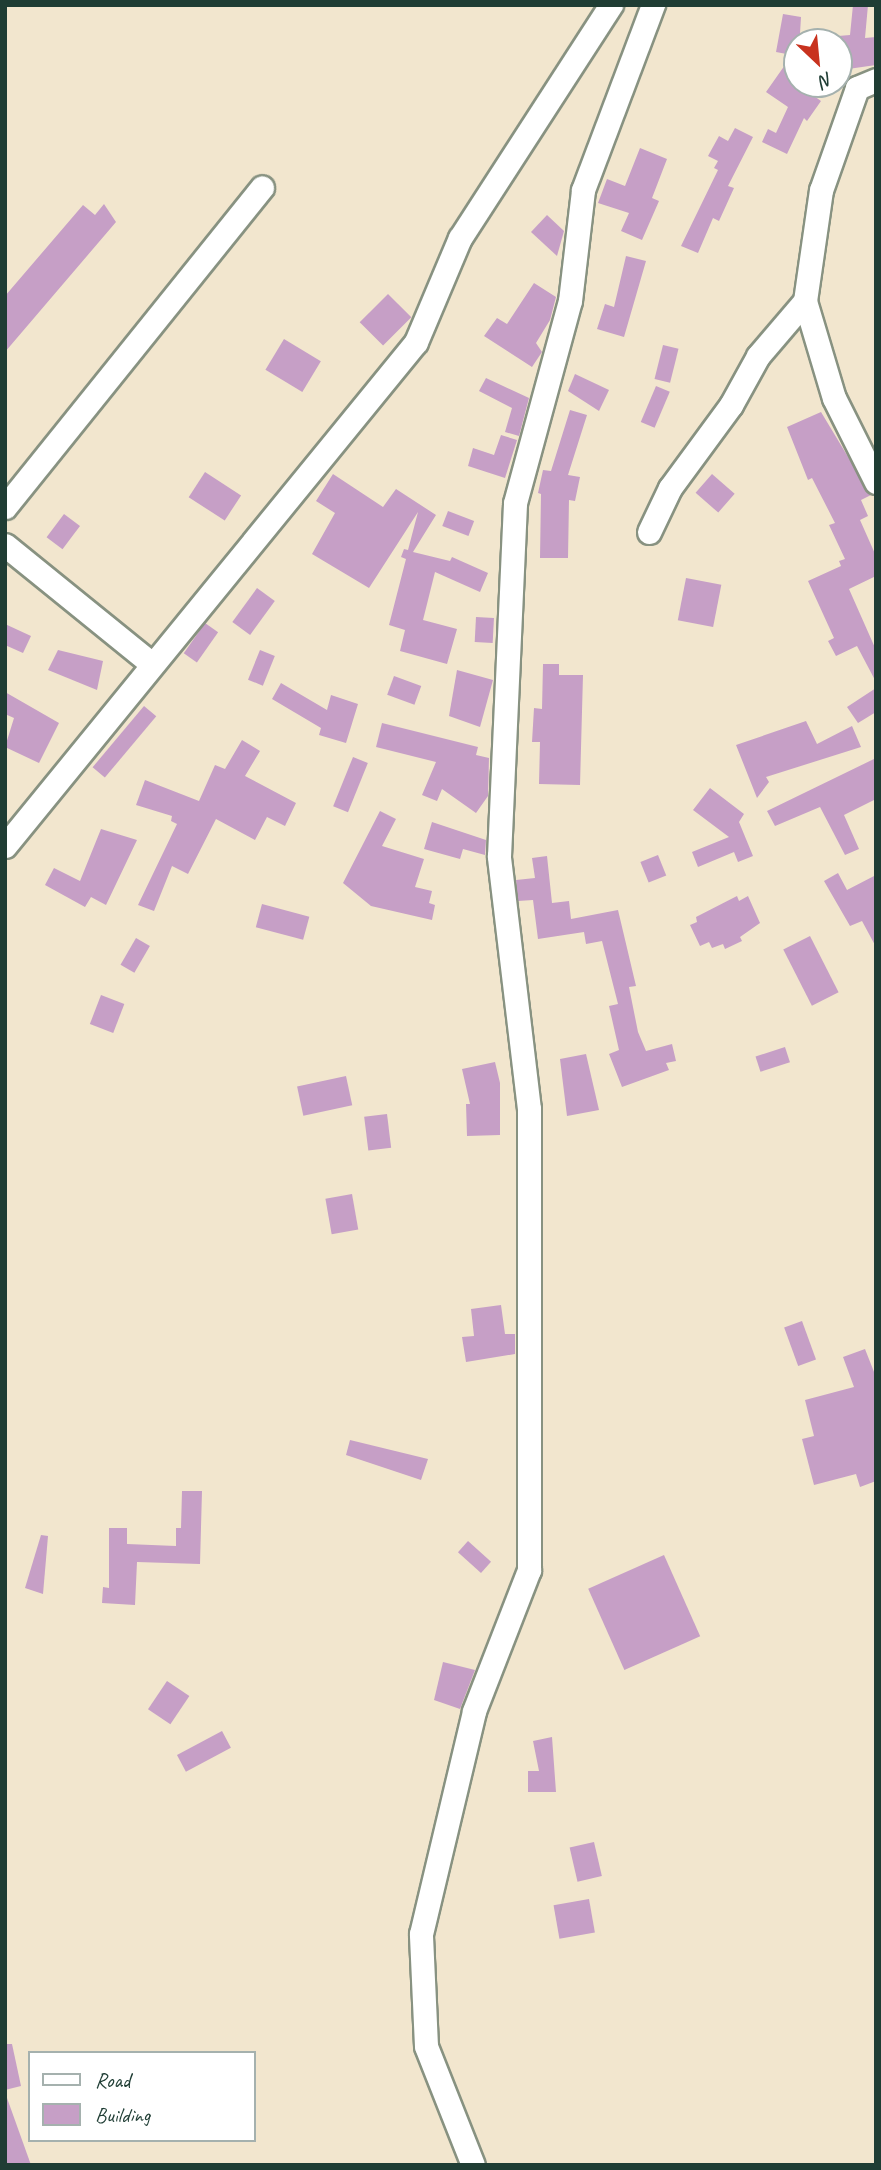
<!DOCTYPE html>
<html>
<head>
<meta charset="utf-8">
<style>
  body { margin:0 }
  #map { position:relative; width:881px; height:2170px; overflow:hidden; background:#f2e6ce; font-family:Caveat,sans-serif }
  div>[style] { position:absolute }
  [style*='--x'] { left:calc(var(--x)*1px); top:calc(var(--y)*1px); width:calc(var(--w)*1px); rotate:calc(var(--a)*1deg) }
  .building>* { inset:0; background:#c69fc6; transform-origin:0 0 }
  .roads { filter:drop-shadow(2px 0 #889281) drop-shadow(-2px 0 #889281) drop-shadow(0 2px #889281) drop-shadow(0 -2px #889281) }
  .minor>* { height:23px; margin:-11.5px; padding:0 11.5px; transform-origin:11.5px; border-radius:11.5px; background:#fff }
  span { translate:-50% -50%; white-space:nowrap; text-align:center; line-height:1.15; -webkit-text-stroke:5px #fff; paint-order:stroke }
  .frame { position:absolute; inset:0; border:7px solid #1f3d34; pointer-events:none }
  .legend { position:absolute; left:28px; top:2051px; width:228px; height:91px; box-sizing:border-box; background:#fff; border:2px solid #a5b1ae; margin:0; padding:9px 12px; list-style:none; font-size:21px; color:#1f3d34 }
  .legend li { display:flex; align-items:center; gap:14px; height:35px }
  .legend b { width:35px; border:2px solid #a5b1ae }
  .north { position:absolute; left:783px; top:28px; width:70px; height:70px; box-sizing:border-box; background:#fff; border:2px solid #a5b1ae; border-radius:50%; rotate:154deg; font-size:19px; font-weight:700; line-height:28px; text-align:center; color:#1f3d34 }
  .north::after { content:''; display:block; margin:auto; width:24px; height:32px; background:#c8321e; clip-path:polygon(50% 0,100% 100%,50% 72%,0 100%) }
</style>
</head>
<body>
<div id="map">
  <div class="building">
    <div style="clip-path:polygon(853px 5px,868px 5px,865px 38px,876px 37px,876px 65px,841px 70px,838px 36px,850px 35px)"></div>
    <div style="clip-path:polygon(783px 14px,801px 17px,797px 84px,821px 84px,814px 96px,821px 101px,807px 121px,804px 118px,787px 154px,762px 142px,768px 129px,776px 133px,788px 107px,766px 92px,792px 55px,776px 52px)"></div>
    <div style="clip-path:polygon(735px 128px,753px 137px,728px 186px,734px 188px,719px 221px,713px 218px,698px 253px,681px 246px,718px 170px,714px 168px,718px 161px,708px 156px,719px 136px,728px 141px)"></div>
    <div style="clip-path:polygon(640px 148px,667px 159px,652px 198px,659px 201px,642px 240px,621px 231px,629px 213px,598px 203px,607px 179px,625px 186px)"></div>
    <div style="clip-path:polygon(104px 204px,116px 222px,5px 352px,5px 296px,83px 205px,95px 215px)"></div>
    <div style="clip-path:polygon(547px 215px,564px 231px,557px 256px,531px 232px)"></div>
    <div style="clip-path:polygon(626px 256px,646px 261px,624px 337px,597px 329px,605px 304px,614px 307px)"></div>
    <div style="clip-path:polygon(534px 283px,556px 297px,550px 320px,536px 343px,542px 352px,532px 367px,484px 336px,497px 318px,507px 324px)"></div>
    <div style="left:388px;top:294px;width:33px;height:40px;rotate:45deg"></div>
    <div style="left:284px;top:339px;width:43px;height:36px;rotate:31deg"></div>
    <div style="left:663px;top:345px;width:16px;height:35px;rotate:14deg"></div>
    <div style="clip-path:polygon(575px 374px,609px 390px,599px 411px,568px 391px)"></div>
    <div style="clip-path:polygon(486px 378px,529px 398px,519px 436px,505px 432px,512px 408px,479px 391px)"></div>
    <div style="left:656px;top:386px;width:15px;height:39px;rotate:23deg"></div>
    <div style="clip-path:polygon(570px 410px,587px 415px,568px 475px,580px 477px,575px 501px,569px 500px,568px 558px,540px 558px,541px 494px,538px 493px,543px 470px,551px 471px)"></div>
    <div style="clip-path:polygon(821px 412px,871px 495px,861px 500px,868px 516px,860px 520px,876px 556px,876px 576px,849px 589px,876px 650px,876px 682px,857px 646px,836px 656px,828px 641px,834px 638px,808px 581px,841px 566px,839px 561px,845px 559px,829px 525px,835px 523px,812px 478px,808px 480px,787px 427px)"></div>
    <div style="clip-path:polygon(501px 435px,517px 440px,505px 478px,468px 466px,473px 448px,494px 455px)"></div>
    <div style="left:205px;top:472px;width:43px;height:30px;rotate:33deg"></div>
    <div style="clip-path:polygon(333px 474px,383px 507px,396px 489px,436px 515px,413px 552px,450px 561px,452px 557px,488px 573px,480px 592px,435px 572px,423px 620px,457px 629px,447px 664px,400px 651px,405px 630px,389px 625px,406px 559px,401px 557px,404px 549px,408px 550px,418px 512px,369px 588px,312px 554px,335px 513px,316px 501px)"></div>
    <div style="left:712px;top:474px;width:30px;height:25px;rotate:41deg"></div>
    <div style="left:448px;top:511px;width:28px;height:16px;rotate:21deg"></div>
    <div style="left:64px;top:514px;width:20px;height:29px;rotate:37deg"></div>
    <div style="left:686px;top:578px;width:36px;height:43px;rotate:11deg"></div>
    <div style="left:257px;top:588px;width:22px;height:42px;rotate:36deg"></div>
    <div style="left:476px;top:617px;width:18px;height:25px;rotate:3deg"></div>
    <div style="left:205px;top:623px;width:16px;height:37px;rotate:35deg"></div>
    <div style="clip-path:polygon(5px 624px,31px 636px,23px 653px,5px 645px)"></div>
    <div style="clip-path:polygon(58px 650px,103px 661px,97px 690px,48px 670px)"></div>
    <div style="left:260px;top:650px;width:16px;height:32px;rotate:22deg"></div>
    <div style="clip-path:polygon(543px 664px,559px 664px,559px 675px,583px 675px,580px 785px,539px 784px,540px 742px,532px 742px,534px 708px,542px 709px)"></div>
    <div style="clip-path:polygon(457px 670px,493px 680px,480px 727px,449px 716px)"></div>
    <div style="left:394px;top:676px;width:29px;height:20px;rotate:20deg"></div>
    <div style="clip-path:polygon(281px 683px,327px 710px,331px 695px,358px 704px,346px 743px,319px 735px,321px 728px,272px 699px)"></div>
    <div style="clip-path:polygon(876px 688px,876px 712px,858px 723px,847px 707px)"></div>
    <div style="clip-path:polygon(5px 692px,59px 723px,39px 763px,5px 747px,14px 718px,5px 714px)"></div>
    <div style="left:144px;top:706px;width:16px;height:80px;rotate:40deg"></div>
    <div style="clip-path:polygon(806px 721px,817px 744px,852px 726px,861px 747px,766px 777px,769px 782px,757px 798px,736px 745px)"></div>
    <div style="clip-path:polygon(382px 723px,478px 747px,476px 755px,489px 758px,488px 796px,476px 813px,442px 789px,437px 801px,422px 795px,436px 762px,376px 747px)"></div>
    <div style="clip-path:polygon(242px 740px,260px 751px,245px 776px,296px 803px,285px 826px,267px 817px,255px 840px,216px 819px,188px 874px,172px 866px,154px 911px,138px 905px,177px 824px,171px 821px,172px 816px,136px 805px,145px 780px,199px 801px,215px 765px,225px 769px)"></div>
    <div style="left:353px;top:757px;width:16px;height:53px;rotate:22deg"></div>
    <div style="clip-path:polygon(876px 758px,876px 799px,844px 815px,859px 849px,845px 855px,820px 807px,775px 826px,767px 811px)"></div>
    <div style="clip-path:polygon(710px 788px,744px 814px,739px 822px,753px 856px,738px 862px,734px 852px,698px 867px,692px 852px,729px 837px,693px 810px)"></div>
    <div style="clip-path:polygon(380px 811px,396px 819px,382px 846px,424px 859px,415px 887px,432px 891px,429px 903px,435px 905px,432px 920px,371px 906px,343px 883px)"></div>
    <div style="clip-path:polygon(432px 822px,486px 840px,485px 855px,463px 849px,460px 859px,424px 849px)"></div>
    <div style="clip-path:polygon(101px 829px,137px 840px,106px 905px,91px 897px,85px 907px,45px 885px,54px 868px,80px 881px)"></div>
    <div style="left:658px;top:855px;width:22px;height:19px;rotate:68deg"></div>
    <div style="clip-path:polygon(547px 856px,552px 903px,569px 901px,571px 919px,618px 910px,636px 986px,629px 987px,638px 1032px,646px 1051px,672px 1044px,676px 1061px,666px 1063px,669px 1070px,622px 1087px,609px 1054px,619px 1050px,609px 1006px,618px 1004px,602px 941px,586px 944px,584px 932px,538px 939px,533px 900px,518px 901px,516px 880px,535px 878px,532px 858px)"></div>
    <div style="clip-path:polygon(838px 873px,847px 890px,876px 875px,876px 947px,862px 921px,850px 926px,824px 881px)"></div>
    <div style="clip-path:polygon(737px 896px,739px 901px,748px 896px,760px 923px,740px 937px,742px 941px,725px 949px,723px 944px,712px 948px,709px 942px,700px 946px,690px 925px,697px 922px,696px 917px)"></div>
    <div style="left:262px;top:904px;width:49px;height:24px;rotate:15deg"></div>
    <div style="left:810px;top:936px;width:63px;height:30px;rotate:63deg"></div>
    <div style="left:136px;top:938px;width:16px;height:31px;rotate:30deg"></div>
    <div style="left:101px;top:995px;width:25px;height:31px;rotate:21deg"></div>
    <div style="left:785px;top:1047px;width:16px;height:31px;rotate:72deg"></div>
    <div style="clip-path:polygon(586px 1054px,599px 1110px,567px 1116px,560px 1059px)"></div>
    <div style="clip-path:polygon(495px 1062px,500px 1083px,500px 1135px,467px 1136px,466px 1104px,470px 1104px,462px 1069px)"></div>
    <div style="left:346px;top:1076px;width:30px;height:50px;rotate:78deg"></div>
    <div style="left:387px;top:1114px;width:34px;height:23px;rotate:83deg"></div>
    <div style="left:352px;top:1194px;width:36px;height:27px;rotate:80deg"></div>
    <div style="clip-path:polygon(501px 1305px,505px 1334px,515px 1334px,515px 1354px,466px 1362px,462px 1337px,474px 1336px,471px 1309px)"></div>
    <div style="left:802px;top:1321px;width:41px;height:19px;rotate:70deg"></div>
    <div style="clip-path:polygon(865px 1349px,876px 1377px,876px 1481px,860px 1487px,856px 1474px,814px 1485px,802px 1439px,814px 1436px,805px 1400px,854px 1387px,843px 1357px)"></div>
    <div style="clip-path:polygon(350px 1440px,428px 1459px,421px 1480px,346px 1455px)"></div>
    <div style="clip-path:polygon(182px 1491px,202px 1491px,200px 1564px,137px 1562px,135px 1605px,102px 1603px,103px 1587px,109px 1588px,109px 1528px,127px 1528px,127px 1544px,176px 1546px,176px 1528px,181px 1528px)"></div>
    <div style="clip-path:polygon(41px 1535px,48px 1536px,43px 1594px,25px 1588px)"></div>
    <div style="left:468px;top:1541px;width:31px;height:15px;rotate:42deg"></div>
    <div style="left:664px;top:1555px;width:89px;height:83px;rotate:66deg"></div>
    <div style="clip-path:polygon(443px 1662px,475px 1670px,460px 1709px,434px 1700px)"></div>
    <div style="left:167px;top:1681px;width:27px;height:34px;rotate:34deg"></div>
    <div style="left:222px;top:1731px;width:19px;height:51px;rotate:62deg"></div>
    <div style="clip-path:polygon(552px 1737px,556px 1792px,528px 1792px,528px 1771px,539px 1771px,533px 1741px)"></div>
    <div style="left:594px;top:1842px;width:35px;height:25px;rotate:77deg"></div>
    <div style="left:589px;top:1899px;width:34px;height:36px;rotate:80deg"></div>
    <div style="clip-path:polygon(5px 2044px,12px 2044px,21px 2086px,5px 2090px)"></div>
    <div style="clip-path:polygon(5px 2098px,7px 2098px,31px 2165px,5px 2165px)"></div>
  </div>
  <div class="roads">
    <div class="minor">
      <div style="--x:876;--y:80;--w:21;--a:157"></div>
      <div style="--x:857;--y:88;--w:108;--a:109.4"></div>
      <div style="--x:821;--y:190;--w:112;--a:98.2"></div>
      <div style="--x:805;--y:301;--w:101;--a:73.4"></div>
      <div style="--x:834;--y:398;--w:94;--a:63.4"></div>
      <div style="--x:5;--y:507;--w:410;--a:-51.2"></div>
      <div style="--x:649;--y:532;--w:49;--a:-64.5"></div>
      <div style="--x:670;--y:488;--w:103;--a:-53.7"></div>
      <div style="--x:731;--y:405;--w:56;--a:-61.1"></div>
      <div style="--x:758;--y:356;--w:72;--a:-49.5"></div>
      <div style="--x:5;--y:545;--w:189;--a:39"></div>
      <div style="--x:5;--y:846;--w:650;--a:-50.8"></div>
      <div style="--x:416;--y:342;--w:113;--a:-67.1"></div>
      <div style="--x:460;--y:238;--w:278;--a:-57.1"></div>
      <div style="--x:473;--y:2165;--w:128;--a:-111.6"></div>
      <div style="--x:426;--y:2046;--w:112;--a:-92.6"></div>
      <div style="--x:421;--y:1934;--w:229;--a:-76.6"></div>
      <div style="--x:474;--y:1711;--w:151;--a:-68.7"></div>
      <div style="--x:529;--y:1570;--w:461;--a:-90"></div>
      <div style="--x:529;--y:1109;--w:255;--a:-96.8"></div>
      <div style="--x:499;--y:856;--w:353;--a:-87.4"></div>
      <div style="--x:515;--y:503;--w:209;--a:-74.8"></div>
      <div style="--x:570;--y:301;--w:112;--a:-83.3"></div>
      <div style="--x:583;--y:190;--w:198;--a:-69.3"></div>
    </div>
  </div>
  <div class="frame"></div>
  <ul class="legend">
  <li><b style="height:9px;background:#fff"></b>Road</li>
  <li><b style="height:19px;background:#c69fc6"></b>Building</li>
  </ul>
  <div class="north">N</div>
</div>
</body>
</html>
